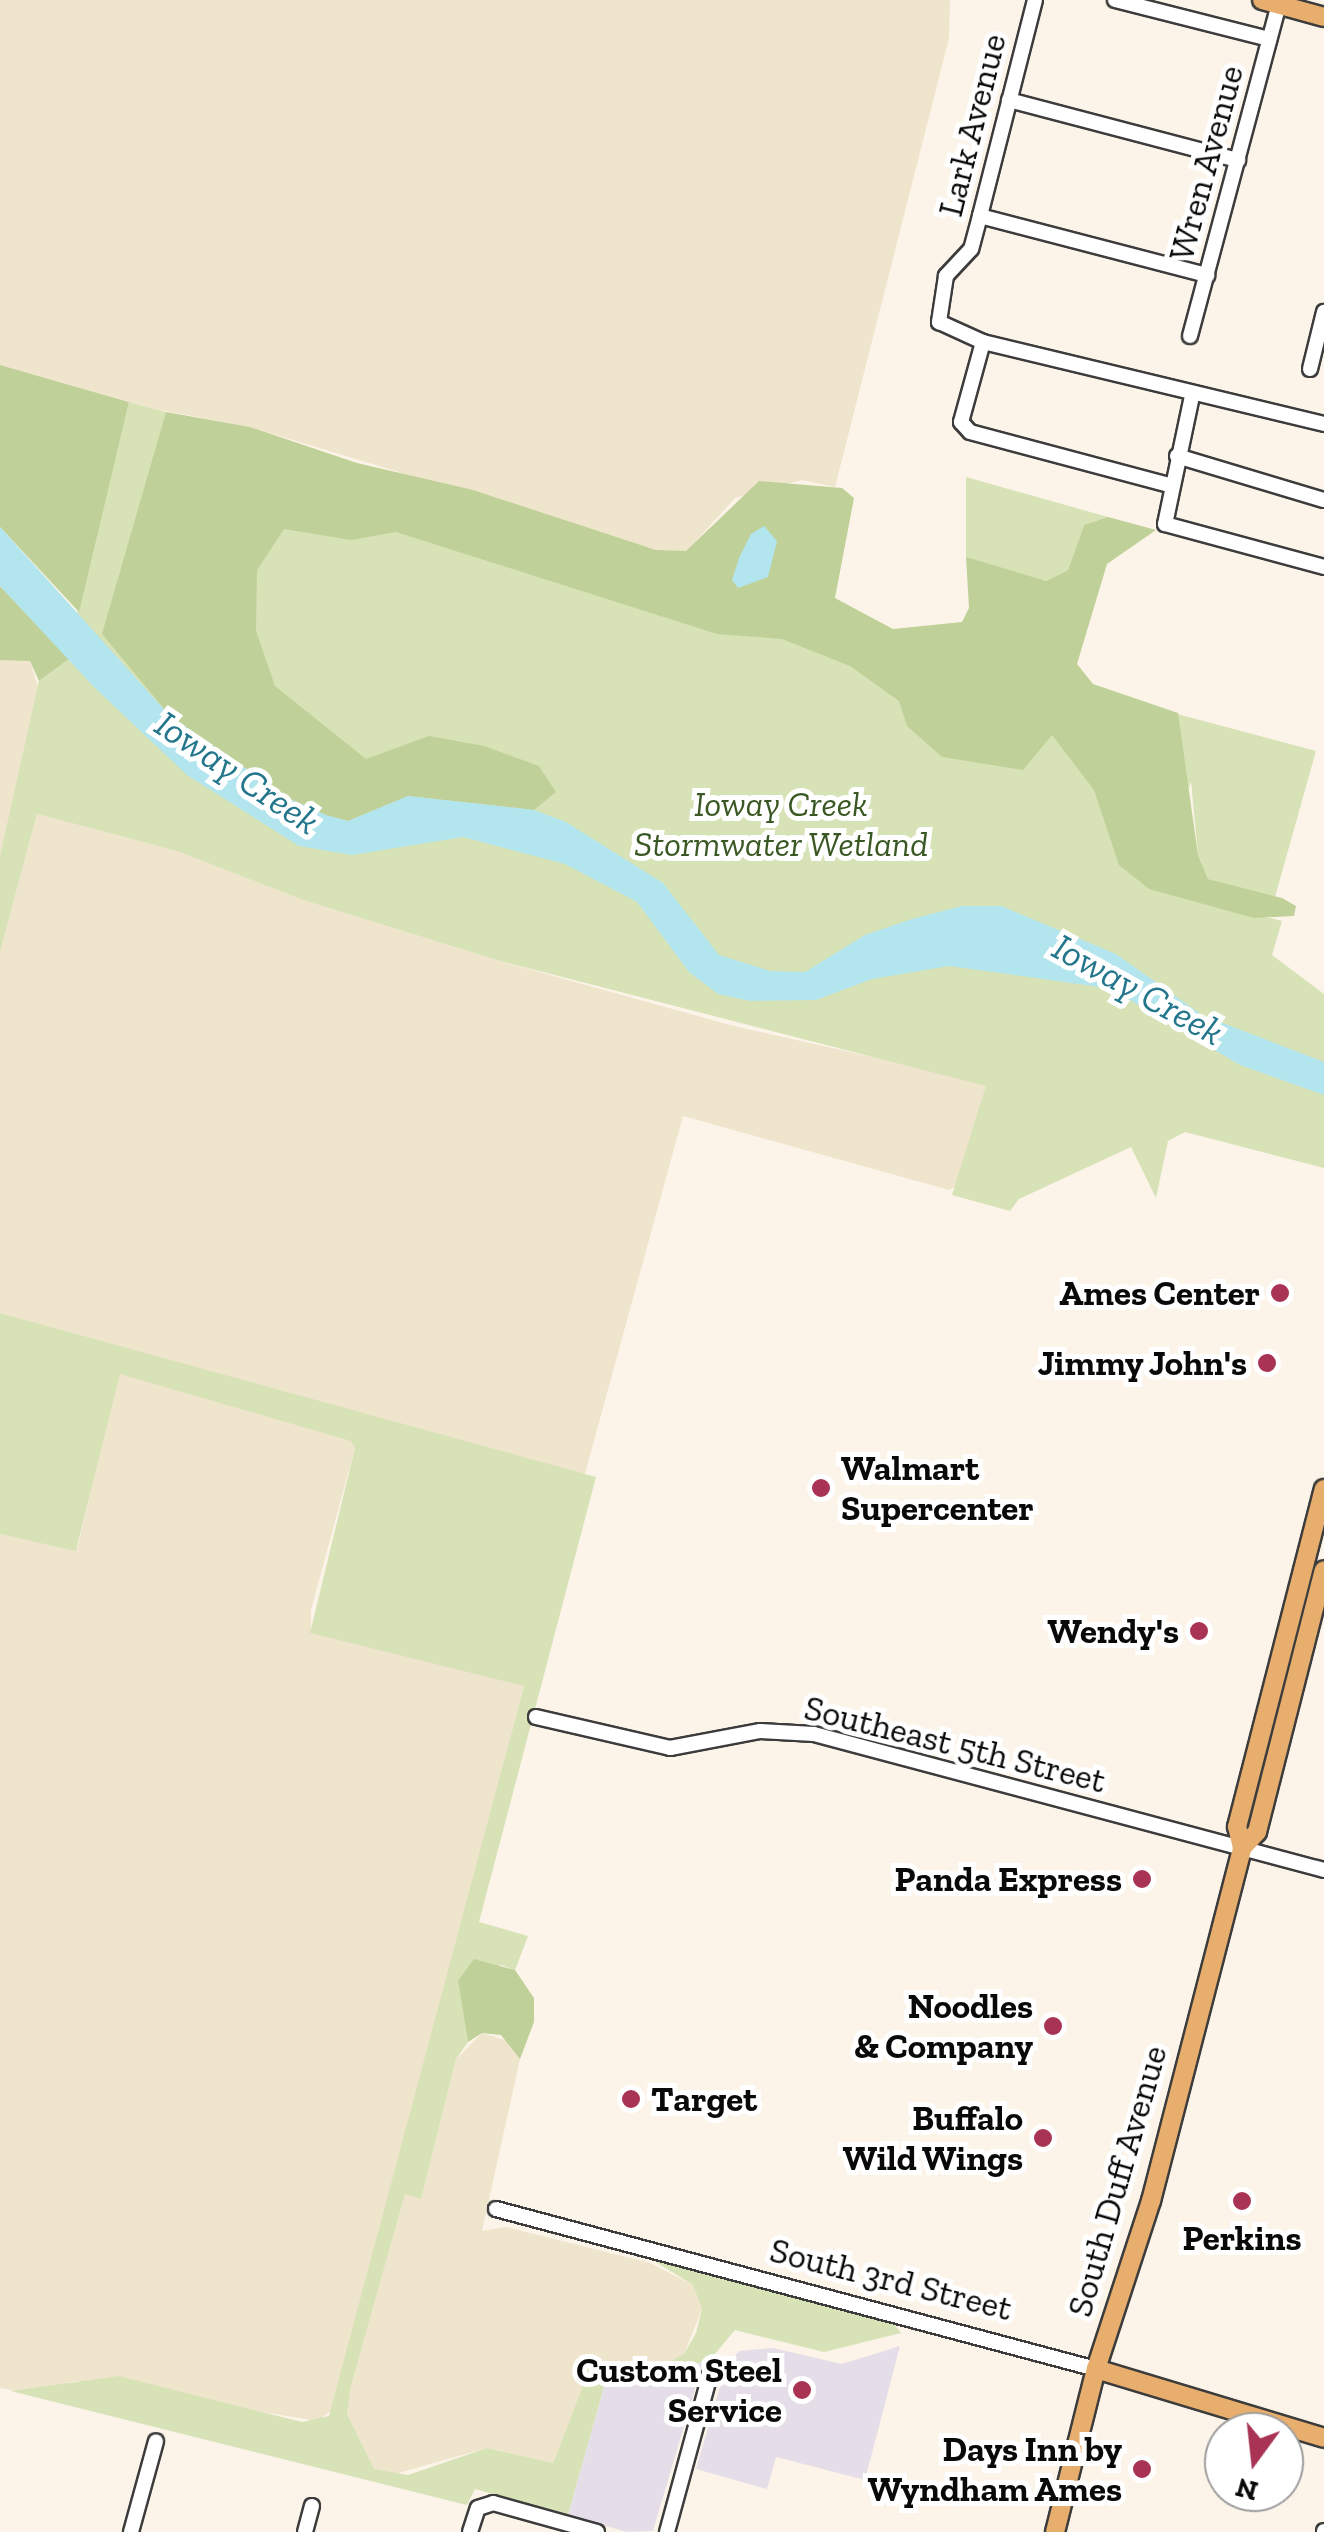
<!DOCTYPE html>
<html>
<head>
<meta charset="utf-8">
<style>
  body { margin:0 }
  #map { position:relative; width:1324px; height:2532px; overflow:hidden; background:#fcf4e8; font-family:"Zilla Slab",serif }
  div>[style] { position:absolute }
  [style*='--x'] { left:calc(var(--x)*1px); top:calc(var(--y)*1px); width:calc(var(--w)*1px); rotate:calc(var(--a)*1deg) }
  .industrial>* { inset:0; background:#e5dee8 }
  .farmland>* { inset:0; background:#efe4cc }
  .green>* { inset:0; background:#d7e2b7 }
  .forest>* { inset:0; background:#bfd198 }
  .water>* { inset:0; background:#b3e5ee }
  .roads { filter:drop-shadow(2px 0 #3c3c3c) drop-shadow(-2px 0 #3c3c3c) drop-shadow(0 2px #3c3c3c) drop-shadow(0 -2px #3c3c3c) }
  .minor>* { height:14px; margin:-7px; padding:0 7px; transform-origin:7px; border-radius:7px; background:#fff }
  .major>* { height:18px; margin:-9px; padding:0 9px; transform-origin:9px; border-radius:9px; background:#e8ae6d }
  .dots>* { width:28px; height:28px; translate:-50% -50%; box-sizing:border-box; border:5px solid #fff; border-radius:50% }
  span { translate:-50% -50%; white-space:nowrap; text-align:center; line-height:1.15; -webkit-text-stroke:10px #fff; paint-order:stroke }
  .street-label { font-size:35px; color:#090909 }
  .park-label { font-size:35px; color:#3a5823; font-style:italic }
  .poi-label { font-size:35px; color:#090909; font-weight:700 }
  .right { translate:-100% -50%; text-align:right }
  .left { translate:0 -50%; text-align:left }
  .water-label { font-size:38px; color:#23768b; font-style:italic }
  .north { position:absolute; left:1204px; top:2412px; width:100px; height:100px; box-sizing:border-box; background:#fff; border:2px solid #9d9d9d; border-radius:50%; rotate:195deg; font-size:28px; font-weight:700; line-height:40px; text-align:center; color:#090909 }
  .north::after { content:''; display:block; margin:auto; width:35px; height:45px; background:#a83354; clip-path:polygon(50% 0,100% 100%,50% 72%,0 100%) }
</style>
</head>
<body>
<div id="map">
  <div class="industrial">
    <div style="clip-path:polygon(900px 2346px,865px 2480px,776px 2457px,767px 2489px,696px 2469px,726px 2366px,739px 2351px,773px 2348px,842px 2364px)"></div>
    <div style="clip-path:polygon(703px 2362px,653px 2531px,627px 2532px,568px 2515px,605px 2383px)"></div>
  </div>
  <div class="farmland">
    <div style="clip-path:polygon(0 0,950px 0,949px 38px,835px 487px,802px 480px,735px 498px,686px 552px,656px 550px,250px 427px,155px 409px,0 365px)"></div>
    <div style="clip-path:polygon(11px 658px,30px 661px,40px 693px,0 856px,0 660px)"></div>
    <div style="clip-path:polygon(37px 814px,177px 851px,303px 900px,500px 961px,730px 1025px,966px 1078px,987px 1086px,960px 1184px,949px 1190px,683px 1116px,584px 1477px,0 1313px,0 952px)"></div>
    <div style="clip-path:polygon(119px 1373px,351px 1440px,355px 1448px,311px 1610px,311px 1633px,524px 1685px,335px 2408px,317px 2421px,76px 2381px,28px 2393px,0 2388px,0 1534px,77px 1550px)"></div>
    <div style="clip-path:polygon(482px 2033px,512px 2042px,520px 2059px,482px 2231px,506px 2227px,650px 2263px,693px 2285px,702px 2309px,684px 2354px,662px 2365px,629px 2369px,594px 2359px,553px 2463px,487px 2448px,391px 2475px,374px 2469px,354px 2437px,347px 2413px,351px 2386px,405px 2194px,421px 2198px,456px 2059px)"></div>
  </div>
  <div class="green">
    <div style="clip-path:polygon(129px 402px,166px 412px,158px 442px,1316px 751px,1275px 897px,1208px 879px,1198px 855px,1191px 781px,1158px 891px,1282px 921px,1272px 955px,1324px 994px,1324px 1168px,1185px 1132px,1168px 1141px,1156px 1198px,1131px 1147px,1019px 1199px,1010px 1211px,952px 1195px,986px 1086px,500px 961px,303px 900px,177px 851px,37px 814px,0 952px,0 856px,39px 681px,65px 662px)"></div>
    <div style="clip-path:polygon(966px 477px,1108px 517px,1084px 525px,1068px 570px,1046px 581px,1022px 578px,966px 557px)"></div>
    <div style="clip-path:polygon(0 1313px,596px 1477px,479px 1922px,528px 1936px,515px 1970px,501px 1965px,458px 1981px,468px 2042px,456px 2059px,421px 2199px,405px 2194px,351px 2386px,347px 2414px,374px 2469px,408px 2475px,487px 2448px,553px 2463px,594px 2358px,629px 2369px,662px 2365px,684px 2354px,696px 2333px,702px 2309px,693px 2285px,651px 2259px,894px 2324px,901px 2333px,824px 2352px,735px 2330px,709px 2361px,605px 2383px,568px 2515px,475px 2489px,467px 2505px,11px 2391px,119px 2376px,302px 2422px,329px 2416px,524px 1686px,310px 1633px,355px 1448px,351px 1441px,120px 1374px,76px 1551px,0 1534px)"></div>
  </div>
  <div class="forest">
    <div style="clip-path:polygon(0 365px,129px 402px,79px 612px,0 527px)"></div>
    <div style="clip-path:polygon(166px 412px,250px 427px,357px 463px,473px 490px,656px 550px,686px 551px,759px 481px,842px 488px,854px 498px,835px 598px,893px 629px,962px 622px,969px 608px,966px 557px,1046px 581px,1068px 570px,1084px 525px,1108px 517px,1156px 530px,1107px 564px,1077px 664px,1093px 684px,1178px 713px,1198px 855px,1208px 879px,1282px 898px,1296px 906px,1294px 916px,1254px 918px,1149px 889px,1119px 865px,1094px 790px,1052px 735px,1023px 770px,942px 757px,907px 726px,899px 701px,850px 666px,782px 639px,717px 634px,396px 532px,351px 540px,284px 529px,257px 570px,256px 631px,275px 686px,366px 759px,429px 736px,484px 746px,539px 766px,556px 792px,534px 810px,408px 796px,348px 821px,326px 815px,288px 798px,170px 716px,102px 634px)"></div>
    <div style="clip-path:polygon(0 586px,69px 659px,39px 681px,30px 661px,0 660px)"></div>
    <div style="clip-path:polygon(474px 1959px,515px 1970px,534px 1998px,534px 2022px,520px 2059px,501px 2035px,482px 2033px,468px 2042px,458px 1981px)"></div>
  </div>
  <div class="water">
    <div style="clip-path:polygon(764px 526px,777px 541px,768px 577px,738px 588px,732px 580px,739px 558px,751px 534px)"></div>
    <div style="clip-path:polygon(0 527px,170px 716px,288px 798px,326px 815px,348px 821px,408px 796px,534px 810px,566px 822px,663px 883px,719px 955px,770px 971px,805px 972px,865px 935px,912px 919px,962px 906px,1001px 906px,1116px 954px,1202px 1015px,1324px 1062px,1324px 1095px,1240px 1065px,1118px 993px,1093px 986px,949px 966px,872px 979px,816px 1000px,750px 1001px,718px 994px,689px 972px,637px 902px,565px 864px,463px 837px,352px 855px,299px 846px,187px 775px,94px 687px,0 586px)"></div>
  </div>
  <div class="roads">
    <div class="minor">
      <div style="--x:1035;--y:0;--w:223;--a:104.3"></div>
      <div style="--x:980;--y:216;--w:34;--a:105"></div>
      <div style="--x:971;--y:249;--w:37;--a:133"></div>
      <div style="--x:946;--y:276;--w:47;--a:98.7"></div>
      <div style="--x:939;--y:322;--w:48;--a:24.4"></div>
      <div style="--x:983;--y:342;--w:351;--a:13.5"></div>
      <div style="--x:1115;--y:0;--w:159;--a:14.2"></div>
      <div style="--x:1009;--y:100;--w:237;--a:14.7"></div>
      <div style="--x:980;--y:216;--w:235;--a:14.6"></div>
      <div style="--x:1190;--y:336;--w:348;--a:-75"></div>
      <div style="--x:983;--y:342;--w:83;--a:105.4"></div>
      <div style="--x:961;--y:422;--w:13;--a:48"></div>
      <div style="--x:970;--y:432;--w:206;--a:14.9"></div>
      <div style="--x:1310;--y:369;--w:59;--a:-76.2"></div>
      <div style="--x:1192;--y:396;--w:131;--a:101.9"></div>
      <div style="--x:1165;--y:524;--w:165;--a:15.1"></div>
      <div style="--x:1177;--y:456;--w:153;--a:16.7"></div>
      <div style="--x:536;--y:1717;--w:138;--a:13"></div>
      <div style="--x:670;--y:1748;--w:92;--a:-10.7"></div>
      <div style="--x:760;--y:1731;--w:54;--a:3.2"></div>
      <div style="--x:814;--y:1734;--w:528;--a:14.93"></div>
      <div style="--x:496;--y:2209;--w:621;--a:14.93"></div>
      <div style="--x:131;--y:2532;--w:94;--a:-74.6"></div>
      <div style="--x:305;--y:2532;--w:27;--a:-75"></div>
      <div style="--x:470;--y:2532;--w:25;--a:-72"></div>
      <div style="--x:478;--y:2508;--w:16;--a:-18"></div>
      <div style="--x:493;--y:2503;--w:108;--a:15.6"></div>
      <div style="--x:667;--y:2532;--w:170;--a:-74.7"></div>
      <div style="--x:1324;--y:2532;--w:1;--a:-90"></div>
    </div>
    <div class="major">
      <div style="--x:1262;--y:0;--w:64;--a:15.3"></div>
      <div style="--x:1242;--y:1848;--w:22;--a:-47"></div>
      <div style="--x:1257;--y:1832;--w:270;--a:-75.7"></div>
      <div style="--x:1096;--y:2369;--w:238;--a:16.8"></div>
      <div style="--x:1055;--y:2532;--w:168;--a:-75.9"></div>
      <div style="--x:1096;--y:2369;--w:177;--a:-71.9"></div>
      <div style="--x:1151;--y:2201;--w:365;--a:-75.5"></div>
      <div style="--x:1242;--y:1848;--w:22;--a:-103"></div>
      <div style="--x:1237;--y:1827;--w:349;--a:-75.6"></div>
    </div>
  </div>
  <div class="dots">
    <div style="left:1280px;top:1293px;background:#a83354"></div>
    <div style="left:1267px;top:1363px;background:#a83354"></div>
    <div style="left:821px;top:1488px;background:#a83354"></div>
    <div style="left:1199px;top:1631px;background:#a83354"></div>
    <div style="left:1142px;top:1879px;background:#a83354"></div>
    <div style="left:1053px;top:2026px;background:#a83354"></div>
    <div style="left:631px;top:2099px;background:#a83354"></div>
    <div style="left:1043px;top:2138px;background:#a83354"></div>
    <div style="left:1242px;top:2201px;background:#a83354"></div>
    <div style="left:802px;top:2390px;background:#a83354"></div>
    <div style="left:1142px;top:2469px;background:#a83354"></div>
  </div>
  <div class="street-label">
    <span style="left:972px;top:125px;rotate:-76deg">Lark Avenue</span>
    <span style="left:1206px;top:163px;rotate:-75deg">Wren Avenue</span>
    <span style="left:955px;top:1744px;rotate:14deg">Southeast 5th Street</span>
    <span style="left:1117px;top:2181px;rotate:-74deg">South Duff Avenue</span>
    <span style="left:891px;top:2279px;rotate:14deg">South 3rd Street</span>
  </div>
  <div class="park-label">
    <span style="left:781px;top:824px">Ioway Creek<br>Stormwater Wetland</span>
  </div>
  <div class="poi-label">
    <span class="right" style="left:1260px;top:1293px">Ames Center</span>
    <span class="right" style="left:1247px;top:1363px">Jimmy John's</span>
    <span class="left" style="left:841px;top:1488px">Walmart<br>Supercenter</span>
    <span class="right" style="left:1179px;top:1631px">Wendy's</span>
    <span class="right" style="left:1122px;top:1879px">Panda Express</span>
    <span class="right" style="left:1033px;top:2026px">Noodles<br>&amp; Company</span>
    <span class="left" style="left:651px;top:2099px">Target</span>
    <span class="right" style="left:1023px;top:2138px">Buffalo<br>Wild Wings</span>
    <span style="left:1242px;top:2238px">Perkins</span>
    <span class="right" style="left:782px;top:2390px">Custom Steel<br>Service</span>
    <span class="right" style="left:1122px;top:2469px">Days Inn by<br>Wyndham Ames</span>
  </div>
  <div class="water-label">
    <span style="left:237px;top:773px;rotate:34deg">Ioway Creek</span>
    <span style="left:1138px;top:990px;rotate:29deg">Ioway Creek</span>
  </div>
  <div class="north">N</div>
</div>
</body>
</html>
